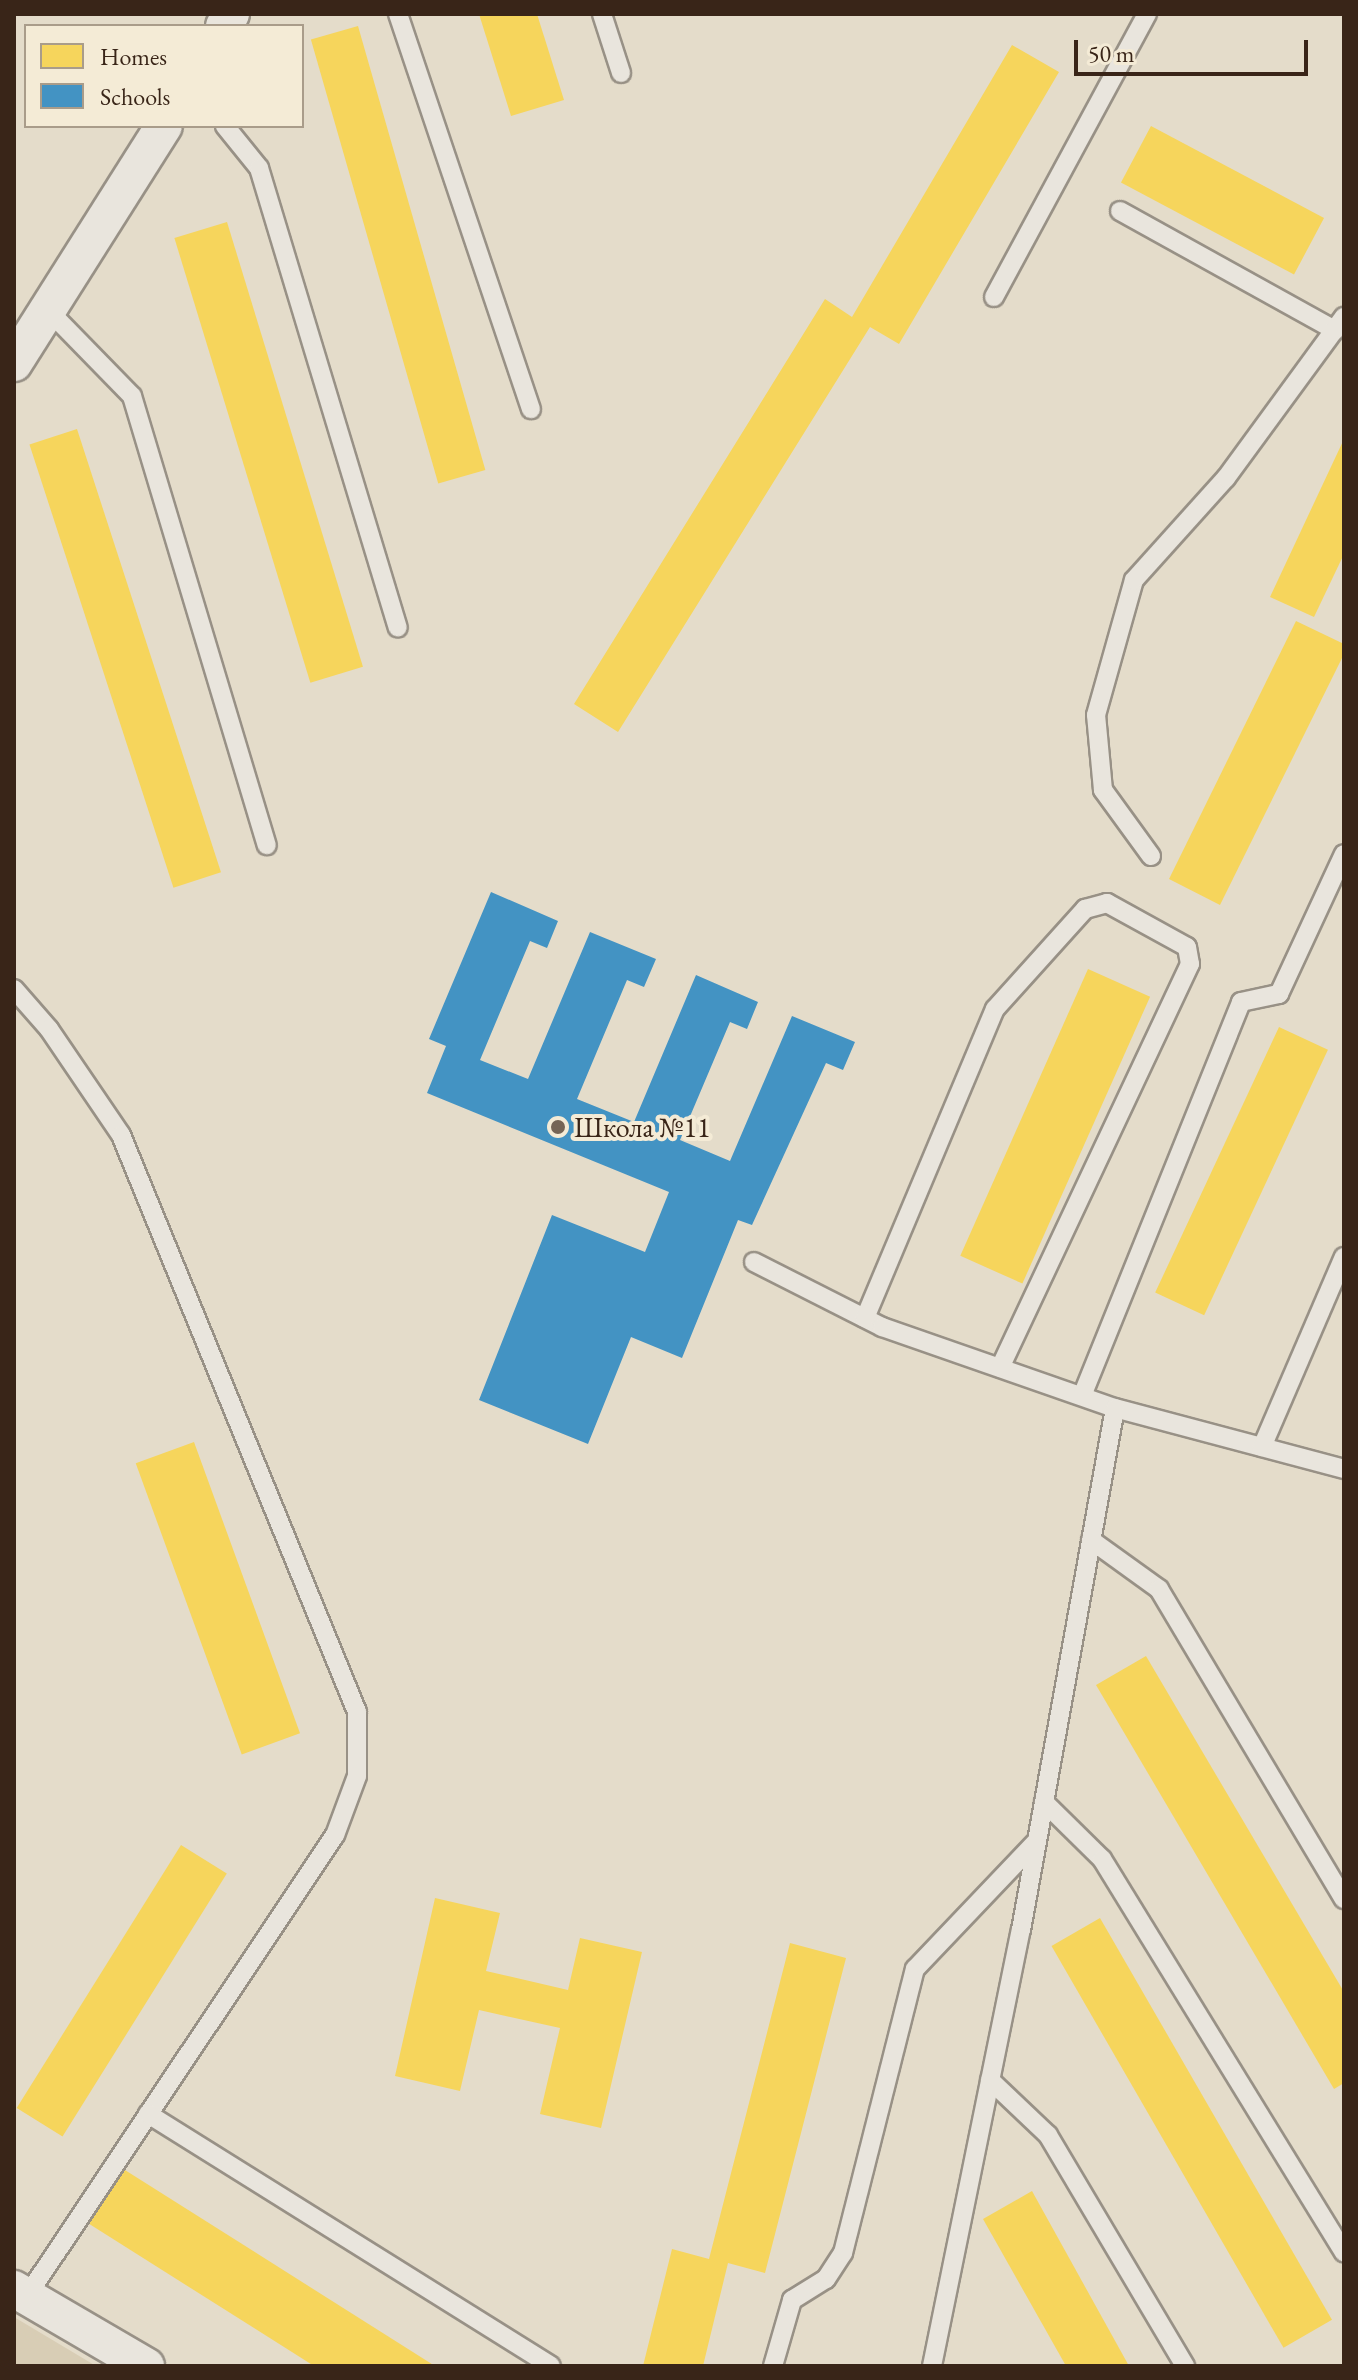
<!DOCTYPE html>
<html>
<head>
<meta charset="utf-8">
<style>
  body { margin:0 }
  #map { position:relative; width:1358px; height:2380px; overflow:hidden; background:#e4dcca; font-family:"EB Garamond",serif }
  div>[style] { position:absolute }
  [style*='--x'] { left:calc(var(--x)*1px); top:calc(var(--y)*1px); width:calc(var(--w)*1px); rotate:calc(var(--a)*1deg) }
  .green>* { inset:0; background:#d8cdb5 }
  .homes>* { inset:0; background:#f6d55c; transform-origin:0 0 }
  .schools>* { inset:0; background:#4393c3 }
  .roads { filter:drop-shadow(2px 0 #989186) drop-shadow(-2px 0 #989186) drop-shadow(0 2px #989186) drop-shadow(0 -2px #989186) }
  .service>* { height:18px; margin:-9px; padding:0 9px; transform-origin:9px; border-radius:9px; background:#e9e5dd }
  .minor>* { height:36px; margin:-18px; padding:0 18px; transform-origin:18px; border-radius:18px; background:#e9e5dd }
  .dots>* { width:22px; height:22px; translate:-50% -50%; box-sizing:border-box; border:4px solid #f4ebd6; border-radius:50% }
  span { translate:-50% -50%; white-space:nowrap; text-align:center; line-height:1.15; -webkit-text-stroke:8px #f4ebd6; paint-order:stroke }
  .poi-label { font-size:28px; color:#392518 }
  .left { translate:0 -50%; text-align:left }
  .frame { position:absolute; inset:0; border:16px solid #392518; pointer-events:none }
  .legend { position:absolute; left:24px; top:24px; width:280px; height:104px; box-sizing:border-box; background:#f4ebd6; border:2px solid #a99c8a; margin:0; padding:10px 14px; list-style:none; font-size:24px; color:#392518 }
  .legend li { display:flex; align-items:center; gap:16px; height:40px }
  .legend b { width:40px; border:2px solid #a99c8a }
  .scale { position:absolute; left:1074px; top:40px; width:234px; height:36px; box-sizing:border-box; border:4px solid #392518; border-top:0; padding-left:10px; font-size:24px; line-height:28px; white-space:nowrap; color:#392518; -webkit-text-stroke:6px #f4ebd6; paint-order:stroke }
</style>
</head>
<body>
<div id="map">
  <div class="green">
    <div style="clip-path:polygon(14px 2317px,96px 2366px,14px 2366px)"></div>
  </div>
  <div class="homes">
    <div style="clip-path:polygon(479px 14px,537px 14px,564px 100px,511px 116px)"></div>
    <div style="left:358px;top:26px;width:462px;height:49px;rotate:74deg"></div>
    <div style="clip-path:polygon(1012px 45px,1059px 72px,899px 344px,870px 327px,618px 732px,574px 704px,825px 299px,852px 317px)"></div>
    <div style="left:1151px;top:126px;width:196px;height:64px;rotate:28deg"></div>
    <div style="left:227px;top:222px;width:465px;height:55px;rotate:73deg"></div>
    <div style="left:77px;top:429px;width:466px;height:50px;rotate:72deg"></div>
    <div style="clip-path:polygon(1344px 439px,1344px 554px,1314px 617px,1270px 597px)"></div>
    <div style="clip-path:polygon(1296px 621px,1344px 644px,1344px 654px,1220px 905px,1169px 879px)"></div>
    <div style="left:1088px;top:969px;width:68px;height:314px;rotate:24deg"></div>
    <div style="left:1279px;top:1027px;width:54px;height:293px;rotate:25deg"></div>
    <div style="left:194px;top:1442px;width:310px;height:62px;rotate:70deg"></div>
    <div style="clip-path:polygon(1146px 1656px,1344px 1992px,1344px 2083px,1334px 2089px,1096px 1685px)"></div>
    <div style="left:181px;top:1845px;width:54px;height:310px;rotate:32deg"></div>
    <div style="clip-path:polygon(435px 1898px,500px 1913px,486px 1971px,568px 1990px,580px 1938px,642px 1952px,601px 2128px,540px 2114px,560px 2028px,479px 2010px,460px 2091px,395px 2076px)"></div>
    <div style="left:1100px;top:1918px;width:464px;height:56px;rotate:60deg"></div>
    <div style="clip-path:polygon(790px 1943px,846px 1958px,765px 2273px,728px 2263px,703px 2366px,643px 2366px,672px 2249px,709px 2259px)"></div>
    <div style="clip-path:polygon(117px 2165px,435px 2366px,314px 2366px,83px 2220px)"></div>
    <div style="clip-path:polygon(1032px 2191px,1129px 2366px,1066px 2366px,983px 2219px)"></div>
  </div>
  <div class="schools">
    <div style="clip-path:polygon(491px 892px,558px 921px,547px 948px,530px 941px,480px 1060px,528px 1079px,590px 932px,656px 959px,644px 987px,627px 980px,577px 1099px,634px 1122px,696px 975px,758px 1002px,747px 1029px,730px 1022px,680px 1140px,730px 1161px,792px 1016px,855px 1042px,843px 1070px,826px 1063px,752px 1225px,738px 1220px,682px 1358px,631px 1337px,588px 1444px,479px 1400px,552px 1215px,645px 1252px,669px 1192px,427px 1093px,446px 1046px,429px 1039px)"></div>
  </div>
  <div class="roads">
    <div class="service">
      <div style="--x:398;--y:14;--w:417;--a:71.4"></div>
      <div style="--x:602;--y:14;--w:62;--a:72.1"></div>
      <div style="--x:225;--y:126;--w:54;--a:51"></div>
      <div style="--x:259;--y:168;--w:480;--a:73.2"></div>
      <div style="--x:1120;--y:211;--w:246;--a:29"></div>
      <div style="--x:994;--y:297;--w:322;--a:-61.6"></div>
      <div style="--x:48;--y:310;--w:120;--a:45.7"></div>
      <div style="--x:132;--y:396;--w:469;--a:73.3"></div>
      <div style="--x:1151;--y:856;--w:82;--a:-126"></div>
      <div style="--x:1103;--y:790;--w:75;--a:-95.3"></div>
      <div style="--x:1096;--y:715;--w:140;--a:-74.3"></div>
      <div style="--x:1134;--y:580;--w:137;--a:-48"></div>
      <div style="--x:1226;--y:478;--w:200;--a:-53.8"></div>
      <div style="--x:14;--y:989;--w:53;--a:48.8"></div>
      <div style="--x:49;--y:1029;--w:128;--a:55.8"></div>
      <div style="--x:121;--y:1135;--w:623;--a:67.75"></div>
      <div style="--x:357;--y:1712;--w:64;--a:90"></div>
      <div style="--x:357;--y:1776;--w:63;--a:110.4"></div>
      <div style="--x:335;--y:1835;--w:554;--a:123.75"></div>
      <div style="--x:754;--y:1262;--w:144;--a:26.9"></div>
      <div style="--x:882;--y:1327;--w:247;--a:19.2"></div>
      <div style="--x:1115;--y:1408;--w:237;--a:14.9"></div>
      <div style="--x:865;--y:1318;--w:335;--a:-67.2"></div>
      <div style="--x:995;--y:1009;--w:135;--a:-48"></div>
      <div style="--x:1085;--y:909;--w:23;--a:-15"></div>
      <div style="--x:1107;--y:903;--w:91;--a:28.8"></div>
      <div style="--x:1187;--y:947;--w:17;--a:80"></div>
      <div style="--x:1190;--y:964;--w:446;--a:115.2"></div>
      <div style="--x:1082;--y:1396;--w:425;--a:-68"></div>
      <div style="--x:1241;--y:1002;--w:39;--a:-12"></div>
      <div style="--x:1279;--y:994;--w:154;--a:-65.1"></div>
      <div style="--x:1262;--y:1447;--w:207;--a:-66.7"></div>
      <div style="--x:1091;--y:1540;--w:84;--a:35.8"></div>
      <div style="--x:1159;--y:1589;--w:361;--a:59.2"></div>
      <div style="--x:1044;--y:1802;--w:81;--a:44.5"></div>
      <div style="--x:1102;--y:1859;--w:462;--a:58.4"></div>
      <div style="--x:990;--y:2080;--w:80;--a:43.5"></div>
      <div style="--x:1048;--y:2135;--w:269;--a:59.3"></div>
      <div style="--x:148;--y:2114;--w:475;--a:32"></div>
      <div style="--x:773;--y:2366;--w:69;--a:-73.9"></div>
      <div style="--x:792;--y:2300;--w:40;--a:-32"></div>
      <div style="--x:826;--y:2279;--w:31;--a:-57"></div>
      <div style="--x:843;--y:2253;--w:293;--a:-75.8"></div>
      <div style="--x:915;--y:1969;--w:177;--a:-46.4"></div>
      <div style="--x:932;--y:2366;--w:445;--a:-78.5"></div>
      <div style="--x:1021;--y:1930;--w:530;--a:-79.79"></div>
    </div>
    <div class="minor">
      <div style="--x:224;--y:26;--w:14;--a:-60"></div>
      <div style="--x:14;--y:363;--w:280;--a:-57.7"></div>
      <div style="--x:14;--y:2289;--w:153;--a:30.3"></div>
    </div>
  </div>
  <div class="dots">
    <div style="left:558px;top:1127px;background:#756556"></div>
  </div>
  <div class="poi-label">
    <span class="left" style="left:574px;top:1127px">Школа №11</span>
  </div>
  <div class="frame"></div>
  <ul class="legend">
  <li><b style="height:22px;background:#f6d55c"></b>Homes</li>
  <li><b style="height:22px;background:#4393c3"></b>Schools</li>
  </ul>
  <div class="scale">50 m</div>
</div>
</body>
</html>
